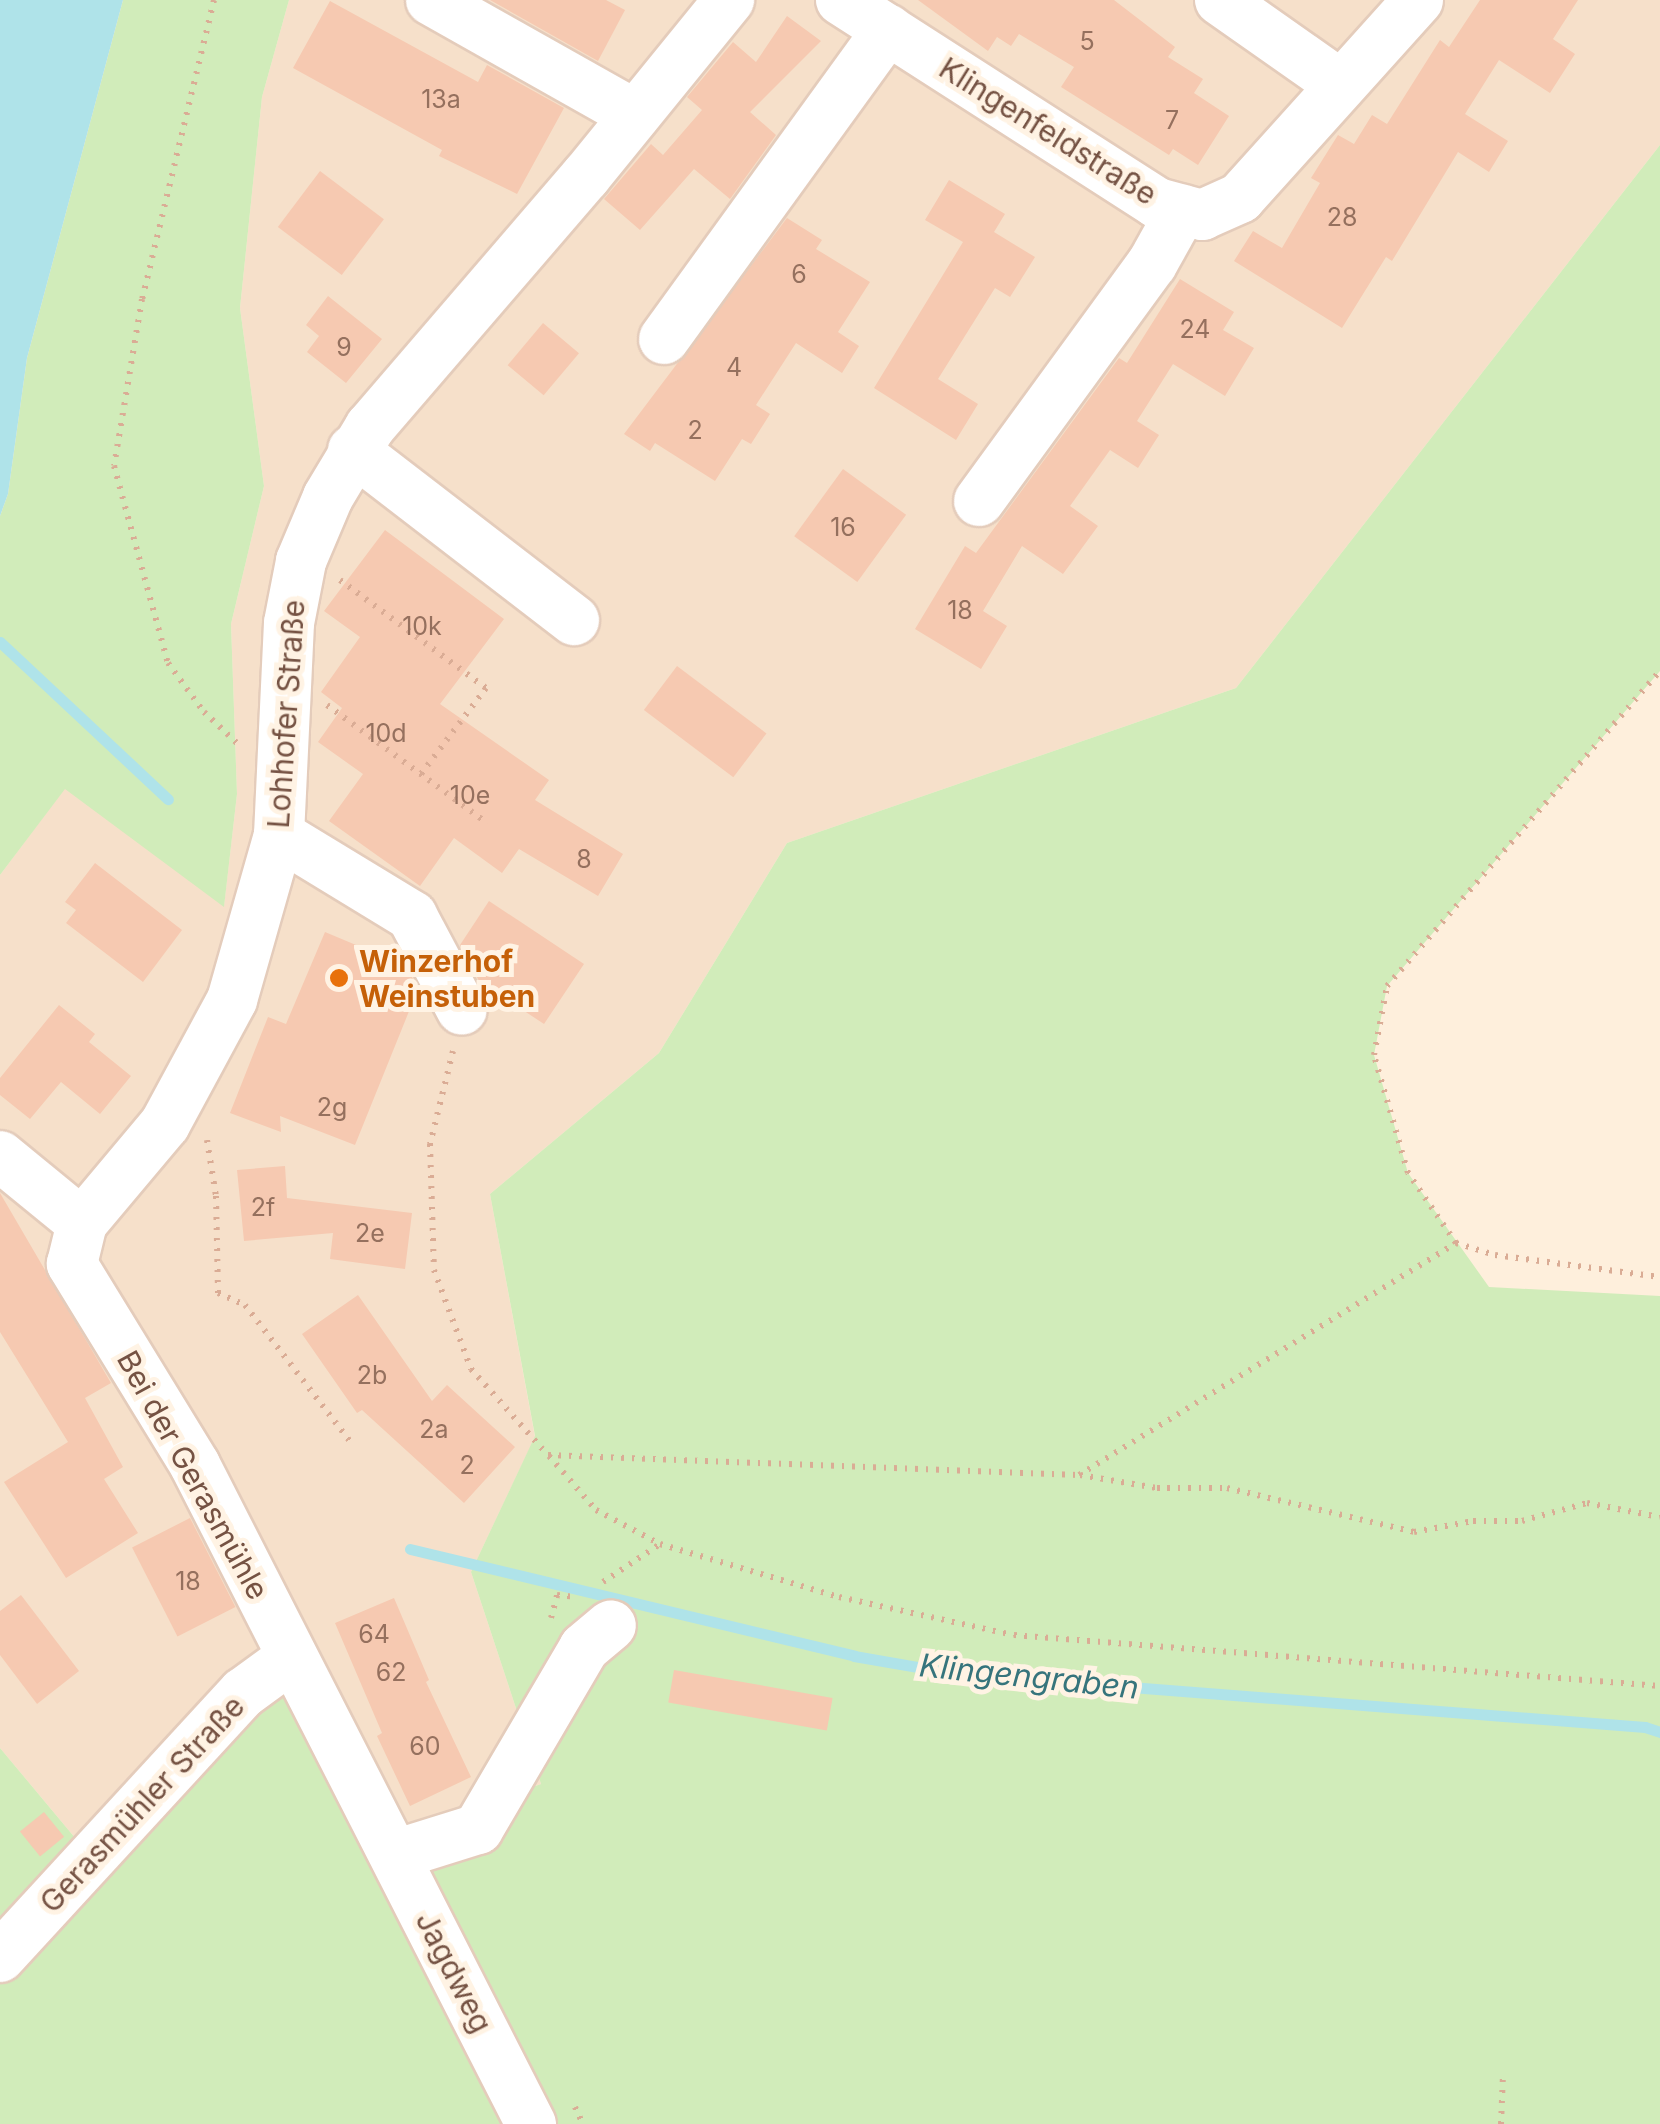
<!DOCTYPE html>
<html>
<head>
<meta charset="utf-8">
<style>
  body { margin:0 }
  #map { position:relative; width:1660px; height:2124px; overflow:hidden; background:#feefdc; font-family:Inter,sans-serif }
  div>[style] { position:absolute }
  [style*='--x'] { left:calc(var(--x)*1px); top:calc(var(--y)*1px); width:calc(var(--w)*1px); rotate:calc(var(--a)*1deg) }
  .residential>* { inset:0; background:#f6e0ca }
  .green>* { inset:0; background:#d1ecba }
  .water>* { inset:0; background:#afe3e9 }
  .stream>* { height:11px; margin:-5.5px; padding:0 5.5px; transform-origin:5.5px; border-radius:5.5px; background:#afe3e9 }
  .building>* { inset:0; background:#f6c9b1; transform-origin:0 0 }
  .path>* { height:6px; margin-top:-3px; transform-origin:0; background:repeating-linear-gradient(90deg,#daac95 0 2.5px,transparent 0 10.5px) }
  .roads { filter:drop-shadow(2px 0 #e4ccbb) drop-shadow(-2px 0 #e4ccbb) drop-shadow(0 2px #e4ccbb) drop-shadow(0 -2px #e4ccbb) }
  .minor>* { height:50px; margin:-25px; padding:0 25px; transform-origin:25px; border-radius:25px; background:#fff }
  .dots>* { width:28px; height:28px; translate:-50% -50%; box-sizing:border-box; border:5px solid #fff3e4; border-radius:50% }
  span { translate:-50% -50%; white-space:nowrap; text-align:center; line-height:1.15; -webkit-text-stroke:10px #fff3e4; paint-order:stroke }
  .number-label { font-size:25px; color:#95705e }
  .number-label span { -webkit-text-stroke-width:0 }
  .street-label { font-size:30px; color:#755243 }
  .food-label { font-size:30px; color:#c56008; font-weight:700 }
  .left { translate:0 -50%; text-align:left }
  .water-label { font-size:32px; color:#36747c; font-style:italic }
</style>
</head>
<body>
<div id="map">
  <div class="residential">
    <div style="clip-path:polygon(289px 0,1660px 0,1660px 145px,1236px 688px,787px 843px,659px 1053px,490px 1194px,535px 1437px,471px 1572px,541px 1784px,393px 1836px,76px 1839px,0 1748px,0 875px,65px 788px,224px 906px,237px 794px,231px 624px,264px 486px,240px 308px,262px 97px)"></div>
  </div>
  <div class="green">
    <div style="clip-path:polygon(123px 0,289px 0,262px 97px,240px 308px,264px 486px,231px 624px,237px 794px,224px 907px,65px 789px,0 875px,0 516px,8px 494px,27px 358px)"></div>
    <div style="clip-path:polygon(1660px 145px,1660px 671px,1387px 986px,1374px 1055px,1408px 1173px,1489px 1287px,1660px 1296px,1660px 2124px,0 2124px,0 1748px,76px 1839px,291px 1668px,393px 1836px,541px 1784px,471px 1572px,535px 1436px,490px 1194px,659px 1053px,787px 843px,1236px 688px)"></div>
  </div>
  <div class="water">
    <div style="clip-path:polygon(0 0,123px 0,27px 358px,8px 494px,0 516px)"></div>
  </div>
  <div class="stream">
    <div style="--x:0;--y:642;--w:230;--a:43.1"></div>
    <div style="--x:410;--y:1549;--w:457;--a:13.5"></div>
    <div style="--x:854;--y:1656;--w:99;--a:9.8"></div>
    <div style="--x:952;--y:1673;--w:695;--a:4.46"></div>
    <div style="--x:1645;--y:1727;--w:16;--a:18"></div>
  </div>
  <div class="building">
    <div style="clip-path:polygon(490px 0,606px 0,625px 10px,598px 61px)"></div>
    <div style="clip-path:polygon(918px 0,1114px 0,1175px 47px,1168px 57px,1203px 79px,1194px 93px,1229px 116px,1198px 165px,1173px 149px,1169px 155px,1061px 87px,1074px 67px,1019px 34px,1011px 46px,997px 37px,988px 51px)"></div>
    <div style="clip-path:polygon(1480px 0,1578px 0,1553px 39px,1575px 54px,1550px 93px,1499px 60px,1465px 114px,1508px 141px,1489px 172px,1458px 152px,1392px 261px,1386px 257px,1342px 328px,1234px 261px,1253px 231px,1282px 248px,1320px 183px,1311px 178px,1338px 135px,1354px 144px,1372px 115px,1387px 124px,1440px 40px,1449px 47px)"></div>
    <div style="clip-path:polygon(330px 1px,478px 82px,487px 65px,564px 108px,517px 194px,439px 156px,442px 150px,293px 68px)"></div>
    <div style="clip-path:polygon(787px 16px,821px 41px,750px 112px,776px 135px,730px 199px,694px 169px,640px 230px,604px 199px,651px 144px,663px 155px,702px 110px,687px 97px,733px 42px,756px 62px)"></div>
    <div style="left:320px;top:171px;width:80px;height:70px;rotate:37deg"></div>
    <div style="clip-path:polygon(949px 180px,1005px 214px,994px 232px,1035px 257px,1010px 297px,995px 288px,938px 379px,978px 404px,956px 440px,874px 388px,963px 242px,925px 220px)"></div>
    <div style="clip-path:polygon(787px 218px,822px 240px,816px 249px,870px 282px,838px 332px,859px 346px,842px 373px,796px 343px,756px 405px,770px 414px,751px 444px,742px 439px,715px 481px,655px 443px,650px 451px,624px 434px)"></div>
    <div style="clip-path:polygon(1180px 279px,1234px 312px,1223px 330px,1254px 348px,1225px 396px,1173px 364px,1137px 421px,1159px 435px,1138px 468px,1110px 450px,1070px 506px,1098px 526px,1063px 574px,1022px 546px,983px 611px,1007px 626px,981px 669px,915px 629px,965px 546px,976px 553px,1119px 358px,1127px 363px)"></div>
    <div style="clip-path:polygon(328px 296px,382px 339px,346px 383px,307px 352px,319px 336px,306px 325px)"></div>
    <div style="left:543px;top:323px;width:47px;height:55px;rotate:40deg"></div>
    <div style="left:843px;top:469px;width:78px;height:83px;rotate:36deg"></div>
    <div style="clip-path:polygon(385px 530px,504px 619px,440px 704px,549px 780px,535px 800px,623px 854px,598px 896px,519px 849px,502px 873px,454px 838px,420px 886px,329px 821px,363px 774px,318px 742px,342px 708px,321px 692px,360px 637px,324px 611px)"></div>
    <div style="left:677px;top:666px;width:112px;height:55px;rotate:37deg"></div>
    <div style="clip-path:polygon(95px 863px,182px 930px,143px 982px,66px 923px,76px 910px,65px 902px)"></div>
    <div style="clip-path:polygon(489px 901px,584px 964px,544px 1024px,479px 981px,460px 945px)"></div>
    <div style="clip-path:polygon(325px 932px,406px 966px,418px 989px,355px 1145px,280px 1116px,281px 1132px,230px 1113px,268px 1017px,286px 1024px)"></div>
    <div style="clip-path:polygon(59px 1005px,95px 1034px,89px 1042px,131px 1076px,100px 1114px,61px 1082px,30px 1119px,0 1095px,0 1078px)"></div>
    <div style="clip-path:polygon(285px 1166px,287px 1198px,412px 1213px,405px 1269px,330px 1259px,333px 1233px,244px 1241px,237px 1170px)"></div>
    <div style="clip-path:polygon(0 1193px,111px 1383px,85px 1398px,123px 1467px,104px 1479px,138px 1533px,66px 1578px,4px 1482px,68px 1442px,0 1332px)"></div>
    <div style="clip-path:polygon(358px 1295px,432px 1401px,447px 1385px,515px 1447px,464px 1503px,362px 1410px,357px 1413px,302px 1334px)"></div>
    <div style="left:190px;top:1518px;width:100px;height:65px;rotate:63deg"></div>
    <div style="clip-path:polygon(21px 1595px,79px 1671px,37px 1704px,0 1655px,0 1611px)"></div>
    <div style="clip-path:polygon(394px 1598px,429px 1680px,426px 1682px,471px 1777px,410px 1806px,377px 1736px,382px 1733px,335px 1623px)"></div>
    <div style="left:674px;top:1670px;width:161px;height:33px;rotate:10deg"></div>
    <div style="left:44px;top:1812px;width:32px;height:31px;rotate:51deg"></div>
  </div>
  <div class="path">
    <div style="--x:214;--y:0;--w:308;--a:103.5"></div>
    <div style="--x:142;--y:299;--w:169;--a:99.5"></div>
    <div style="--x:114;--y:466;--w:204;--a:74.7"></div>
    <div style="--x:168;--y:663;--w:61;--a:53.7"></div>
    <div style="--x:204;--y:712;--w:47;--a:43.3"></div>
    <div style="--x:340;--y:580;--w:182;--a:36.5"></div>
    <div style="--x:486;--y:688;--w:108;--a:127.1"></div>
    <div style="--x:327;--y:705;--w:199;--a:36.4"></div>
    <div style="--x:453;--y:1051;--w:96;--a:103.9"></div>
    <div style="--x:430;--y:1144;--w:126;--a:88.2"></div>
    <div style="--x:434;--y:1270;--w:106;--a:69.5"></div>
    <div style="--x:471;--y:1369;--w:115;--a:48.2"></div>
    <div style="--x:548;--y:1455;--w:531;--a:2.16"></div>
    <div style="--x:1079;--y:1475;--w:443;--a:-31.6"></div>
    <div style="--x:1456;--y:1243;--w:41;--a:17.1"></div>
    <div style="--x:1495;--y:1255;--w:166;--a:7.6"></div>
    <div style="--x:207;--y:1140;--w:57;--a:80.9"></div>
    <div style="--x:216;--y:1196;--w:97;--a:88.8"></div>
    <div style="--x:218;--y:1293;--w:30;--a:24"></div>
    <div style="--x:245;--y:1305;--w:175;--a:52.4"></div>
    <div style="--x:1456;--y:1243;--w:85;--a:-124.4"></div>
    <div style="--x:1408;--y:1173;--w:123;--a:-106.1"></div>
    <div style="--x:1374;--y:1055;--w:70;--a:-79.3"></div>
    <div style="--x:1387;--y:986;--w:417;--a:-49.1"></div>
    <div style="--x:549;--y:1456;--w:72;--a:49"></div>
    <div style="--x:596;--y:1510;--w:72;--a:28"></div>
    <div style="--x:660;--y:1544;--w:187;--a:16.5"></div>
    <div style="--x:839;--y:1597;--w:179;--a:12.3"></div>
    <div style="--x:1014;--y:1635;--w:648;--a:4.51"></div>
    <div style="--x:1080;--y:1475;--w:78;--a:9.6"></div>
    <div style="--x:1157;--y:1488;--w:70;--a:0"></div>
    <div style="--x:1227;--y:1488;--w:192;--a:13.2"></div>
    <div style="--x:1414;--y:1532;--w:60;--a:-10.6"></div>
    <div style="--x:1473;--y:1521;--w:49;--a:0"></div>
    <div style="--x:1522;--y:1521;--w:67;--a:-15.5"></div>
    <div style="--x:1587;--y:1503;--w:74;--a:10.9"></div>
    <div style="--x:603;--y:1582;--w:69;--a:-33.7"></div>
    <div style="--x:551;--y:1618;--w:24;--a:-75"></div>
    <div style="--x:557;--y:1595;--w:18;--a:6"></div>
    <div style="--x:575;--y:2107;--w:19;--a:65"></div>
    <div style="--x:1501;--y:2124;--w:50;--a:-87.7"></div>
  </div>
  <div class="roads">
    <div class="minor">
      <div style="--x:431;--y:0;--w:234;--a:29.4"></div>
      <div style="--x:841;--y:0;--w:376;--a:32.7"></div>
      <div style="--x:1157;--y:203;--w:47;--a:14.9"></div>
      <div style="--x:1202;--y:215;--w:42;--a:-24.1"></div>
      <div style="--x:1240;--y:198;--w:266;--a:-48"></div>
      <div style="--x:1220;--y:0;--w:148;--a:35.1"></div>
      <div style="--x:664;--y:339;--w:382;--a:-54.1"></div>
      <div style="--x:353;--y:450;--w:279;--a:37.6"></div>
      <div style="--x:979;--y:501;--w:293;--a:-53.9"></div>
      <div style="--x:1152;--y:264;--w:62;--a:-60.9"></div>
      <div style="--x:279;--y:835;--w:156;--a:31.3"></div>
      <div style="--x:412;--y:916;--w:106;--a:62"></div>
      <div style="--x:0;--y:1156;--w:106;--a:39.3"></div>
      <div style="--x:395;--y:1855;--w:87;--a:-17.4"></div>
      <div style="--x:478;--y:1829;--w:210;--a:-59.6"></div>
      <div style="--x:584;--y:1648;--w:35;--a:-40"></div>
      <div style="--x:0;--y:1957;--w:359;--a:-47.4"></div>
      <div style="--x:243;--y:1693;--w:59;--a:-36.1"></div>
      <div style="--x:531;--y:2124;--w:740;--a:-117.02"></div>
      <div style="--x:195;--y:1465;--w:236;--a:-121.5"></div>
      <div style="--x:72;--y:1264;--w:42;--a:-76.3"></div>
      <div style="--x:82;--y:1223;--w:129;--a:-50"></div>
      <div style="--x:165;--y:1124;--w:141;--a:-61.6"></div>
      <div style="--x:232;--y:1000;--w:172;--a:-74.1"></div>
      <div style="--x:279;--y:835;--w:212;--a:-87.3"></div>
      <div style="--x:289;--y:623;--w:63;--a:-79"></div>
      <div style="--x:301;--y:561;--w:69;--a:-67.1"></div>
      <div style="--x:328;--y:497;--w:82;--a:-59"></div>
      <div style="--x:370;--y:427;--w:331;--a:-49.3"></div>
      <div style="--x:586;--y:176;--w:227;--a:-50.9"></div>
    </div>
  </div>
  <div class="dots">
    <div style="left:339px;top:978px;background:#e8710a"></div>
  </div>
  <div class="number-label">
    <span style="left:1087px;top:41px">5</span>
    <span style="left:441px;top:99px">13a</span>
    <span style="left:1172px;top:120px">7</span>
    <span style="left:1342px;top:217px">28</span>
    <span style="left:799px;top:274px">6</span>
    <span style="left:1195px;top:329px">24</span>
    <span style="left:344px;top:347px">9</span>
    <span style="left:734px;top:367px">4</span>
    <span style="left:695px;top:430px">2</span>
    <span style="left:843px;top:527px">16</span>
    <span style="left:960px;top:610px">18</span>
    <span style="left:422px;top:626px">10k</span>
    <span style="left:386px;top:733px">10d</span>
    <span style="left:470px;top:795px">10e</span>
    <span style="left:584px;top:859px">8</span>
    <span style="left:332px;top:1107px">2g</span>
    <span style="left:263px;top:1207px">2f</span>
    <span style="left:370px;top:1233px">2e</span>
    <span style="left:372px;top:1375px">2b</span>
    <span style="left:434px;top:1429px">2a</span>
    <span style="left:467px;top:1465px">2</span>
    <span style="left:188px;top:1581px">18</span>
    <span style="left:374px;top:1634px">64</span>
    <span style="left:391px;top:1672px">62</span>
    <span style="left:425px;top:1746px">60</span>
  </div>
  <div class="street-label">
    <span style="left:1048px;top:131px;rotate:32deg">Klingenfeldstraße</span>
    <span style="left:286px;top:714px;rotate:-86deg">Lohhofer Straße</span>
    <span style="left:193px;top:1475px;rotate:61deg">Bei der Gerasmühle</span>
    <span style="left:142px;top:1804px;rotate:-47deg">Gerasmühler Straße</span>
    <span style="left:454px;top:1972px;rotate:63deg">Jagdweg</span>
  </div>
  <div class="food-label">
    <span class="left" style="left:359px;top:978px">Winzerhof<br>Weinstuben</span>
  </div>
  <div class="water-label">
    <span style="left:1029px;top:1677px;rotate:6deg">Klingengraben</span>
  </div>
</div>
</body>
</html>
